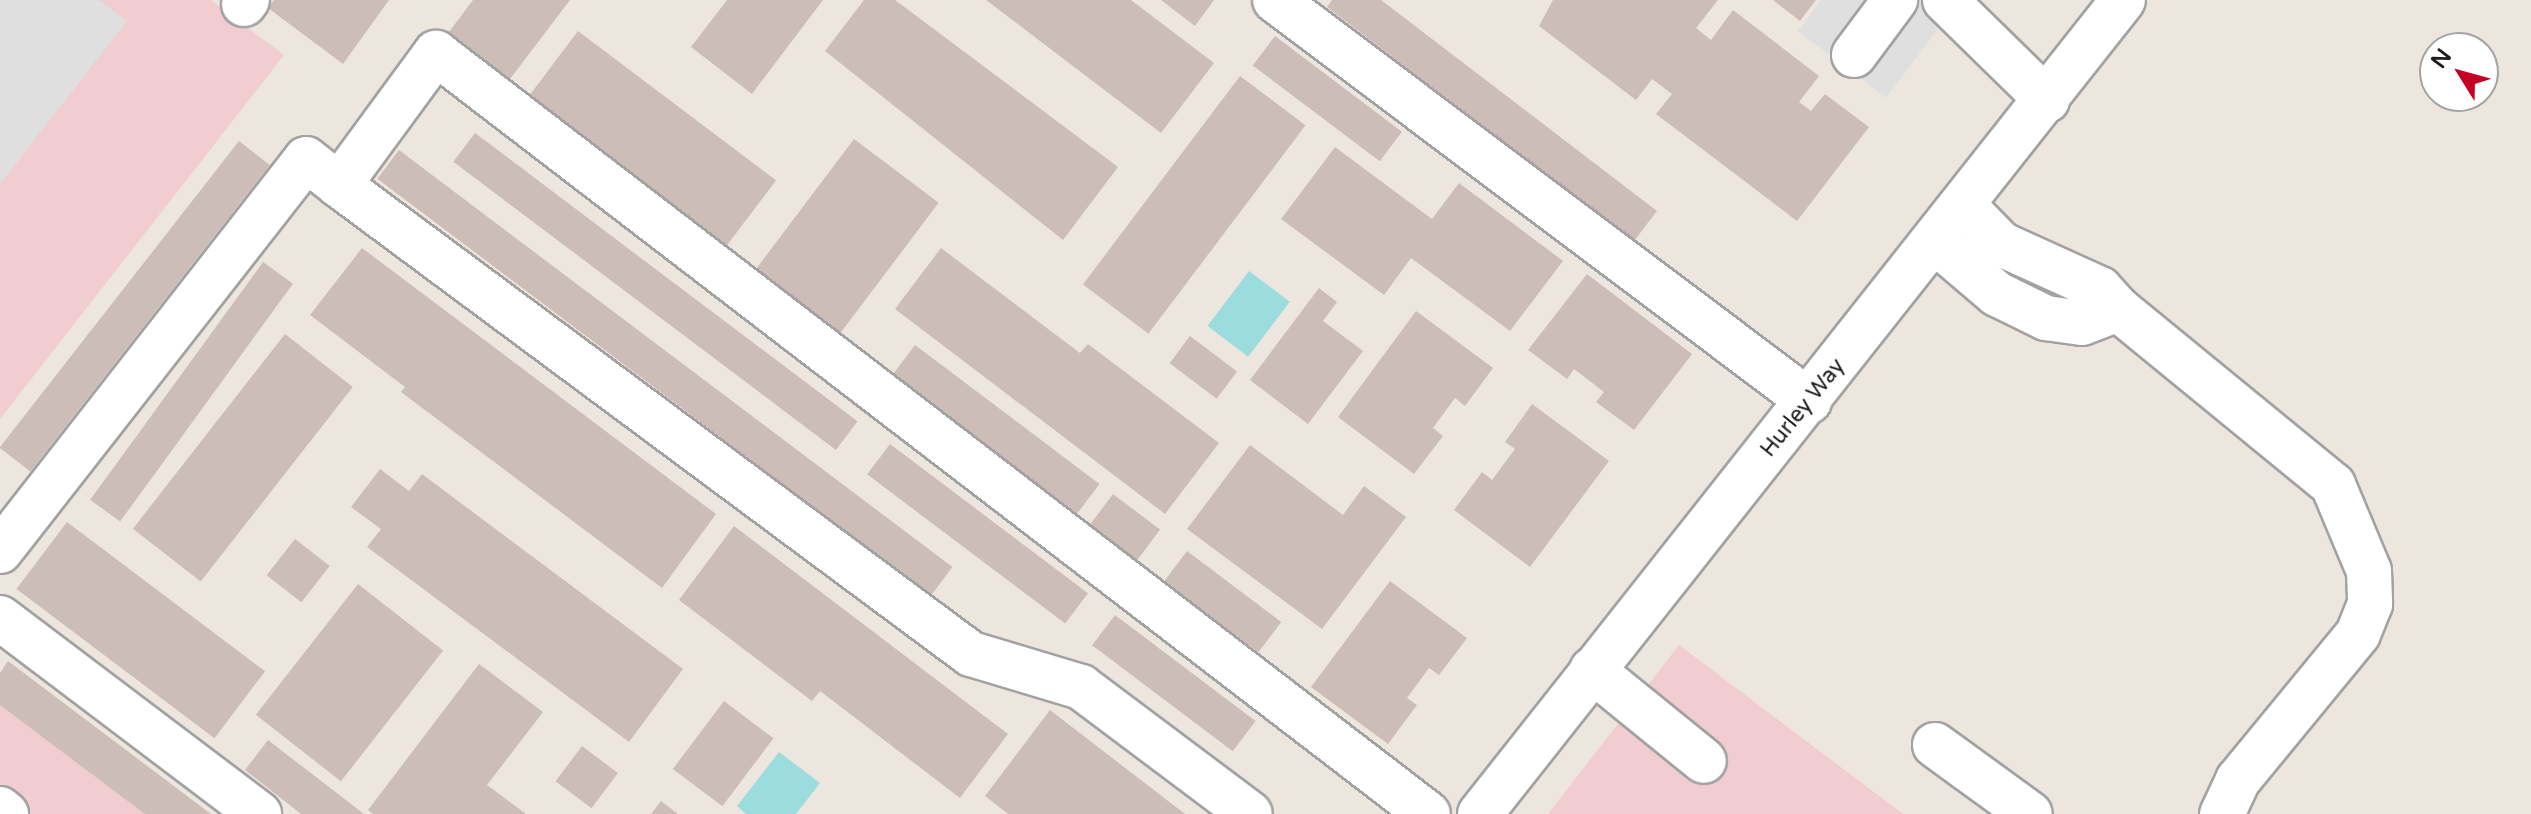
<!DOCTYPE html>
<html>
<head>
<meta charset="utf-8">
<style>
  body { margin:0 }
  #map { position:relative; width:2531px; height:814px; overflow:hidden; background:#ede6df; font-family:"Varela Round",sans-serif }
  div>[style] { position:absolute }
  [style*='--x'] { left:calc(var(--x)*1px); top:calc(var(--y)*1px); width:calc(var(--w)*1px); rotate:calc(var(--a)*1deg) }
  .commercial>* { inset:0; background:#f1ccd1 }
  .parking>* { inset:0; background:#dfdfdf }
  .water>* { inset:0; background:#9bdcdf; transform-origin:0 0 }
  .building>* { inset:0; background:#cdbdb8; transform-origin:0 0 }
  .roads { filter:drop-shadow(2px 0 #a2a2a2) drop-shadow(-2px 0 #a2a2a2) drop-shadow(0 2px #a2a2a2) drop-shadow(0 -2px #a2a2a2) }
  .minor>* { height:44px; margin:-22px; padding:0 22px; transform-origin:22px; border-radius:22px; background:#fff }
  span { translate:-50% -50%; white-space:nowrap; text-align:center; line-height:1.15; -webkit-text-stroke:7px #fff; paint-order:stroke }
  .street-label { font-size:22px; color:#1b1b1b }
  .north { position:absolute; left:2419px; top:32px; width:80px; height:80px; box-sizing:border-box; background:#fff; border:2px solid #a4a4a4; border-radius:50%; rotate:307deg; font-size:22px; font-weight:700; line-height:32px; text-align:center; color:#1b1b1b }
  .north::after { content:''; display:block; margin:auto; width:28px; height:36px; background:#c50024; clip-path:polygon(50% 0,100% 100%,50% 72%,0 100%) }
</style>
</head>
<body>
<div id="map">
  <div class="commercial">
    <div style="clip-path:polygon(0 0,211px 0,284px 55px,0 419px)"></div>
    <div style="clip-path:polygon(1679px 645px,1903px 814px,1548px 814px)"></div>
    <div style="clip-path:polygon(0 701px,150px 814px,0 814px)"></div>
  </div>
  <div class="parking">
    <div style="clip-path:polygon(0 0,99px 0,127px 21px,0 184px)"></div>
    <div style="clip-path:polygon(1821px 0,1960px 0,1886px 98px,1798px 31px)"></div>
  </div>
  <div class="water">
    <div style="left:1249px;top:271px;width:51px;height:69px;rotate:37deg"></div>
    <div style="clip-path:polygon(779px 752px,820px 783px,796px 814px,746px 814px,737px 806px)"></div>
  </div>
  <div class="building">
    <div style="clip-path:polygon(274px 0,389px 0,343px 64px,268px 8px)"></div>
    <div style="clip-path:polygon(473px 0,570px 0,510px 79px,449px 32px)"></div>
    <div style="clip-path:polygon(727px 0,823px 0,752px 94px,691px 47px)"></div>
    <div style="clip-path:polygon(864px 0,895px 0,1118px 167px,1063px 240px,825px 51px)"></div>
    <div style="clip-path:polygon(986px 0,1131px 0,1214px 63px,1161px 133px)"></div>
    <div style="clip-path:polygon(1161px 0,1214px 0,1195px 26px)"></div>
    <div style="clip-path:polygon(1332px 0,1381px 0,1657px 211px,1634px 241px,1327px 7px)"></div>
    <div style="clip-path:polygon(1553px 0,1718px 0,1696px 28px,1711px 40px,1733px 10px,1819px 76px,1799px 102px,1811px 111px,1825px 94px,1869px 127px,1797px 221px,1656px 114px,1672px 94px,1652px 79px,1636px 100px,1539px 26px)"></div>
    <div style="clip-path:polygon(1773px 0,1816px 0,1800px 21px)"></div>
    <div style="left:578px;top:31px;width:248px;height:83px;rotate:37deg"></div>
    <div style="left:1275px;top:36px;width:159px;height:37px;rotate:37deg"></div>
    <div style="left:1240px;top:76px;width:82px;height:261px;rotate:37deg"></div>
    <div style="left:475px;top:133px;width:479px;height:36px;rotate:37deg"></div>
    <div style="left:854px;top:139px;width:106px;height:166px;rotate:37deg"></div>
    <div style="left:239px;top:141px;width:39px;height:389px;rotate:38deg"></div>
    <div style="clip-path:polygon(1335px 147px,1432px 219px,1459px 183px,1563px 261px,1510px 331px,1411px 258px,1384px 295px,1281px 219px)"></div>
    <div style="left:399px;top:150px;width:693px;height:36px;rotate:37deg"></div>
    <div style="clip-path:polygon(362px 248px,716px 514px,662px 588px,401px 392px,405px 387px,310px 315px)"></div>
    <div style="clip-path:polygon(941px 248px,1080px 353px,1088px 344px,1219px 443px,1165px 514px,895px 309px)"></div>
    <div style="left:263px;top:262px;width:37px;height:294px;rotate:36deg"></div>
    <div style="clip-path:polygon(1587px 274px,1692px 354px,1634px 430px,1596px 402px,1604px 392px,1574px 369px,1567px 379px,1528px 350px)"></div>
    <div style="clip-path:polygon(1319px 288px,1337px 302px,1323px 321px,1363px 351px,1308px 424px,1250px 380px)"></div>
    <div style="clip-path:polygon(1416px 311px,1493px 368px,1465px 406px,1455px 398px,1433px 428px,1443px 436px,1414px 474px,1338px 417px)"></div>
    <div style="left:285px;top:334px;width:86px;height:247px;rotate:38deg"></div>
    <div style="left:1190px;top:336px;width:59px;height:34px;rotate:37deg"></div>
    <div style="left:915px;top:345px;width:231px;height:38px;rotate:37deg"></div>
    <div style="clip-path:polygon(1532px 404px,1609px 461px,1530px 567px,1454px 510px,1482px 472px,1492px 480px,1515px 449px,1505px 442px)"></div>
    <div style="left:890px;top:444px;width:248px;height:38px;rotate:37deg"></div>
    <div style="clip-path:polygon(1250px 445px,1343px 515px,1364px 486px,1406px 517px,1322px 629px,1187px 529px)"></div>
    <div style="clip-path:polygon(380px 469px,409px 491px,422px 474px,683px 669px,629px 742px,367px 547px,381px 529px,351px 507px)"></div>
    <div style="left:1113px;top:494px;width:59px;height:39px;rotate:37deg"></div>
    <div style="left:67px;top:522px;width:248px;height:84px;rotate:37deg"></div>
    <div style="clip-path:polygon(734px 526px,1008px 734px,960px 798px,820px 691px,812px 701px,679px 600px)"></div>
    <div style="left:295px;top:539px;width:44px;height:46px;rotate:38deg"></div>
    <div style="left:1187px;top:551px;width:118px;height:38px;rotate:37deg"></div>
    <div style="clip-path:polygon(1390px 581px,1467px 638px,1439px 675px,1429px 668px,1407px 698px,1417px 705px,1388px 744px,1311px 687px)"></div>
    <div style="left:358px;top:584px;width:108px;height:166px;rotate:38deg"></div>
    <div style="left:1115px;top:615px;width:176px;height:38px;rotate:37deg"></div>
    <div style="clip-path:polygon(8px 661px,211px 814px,145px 814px,0 705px,0 673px)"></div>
    <div style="clip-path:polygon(479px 664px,543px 712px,487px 785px,526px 814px,373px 814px,368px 810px)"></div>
    <div style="left:724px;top:701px;width:62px;height:85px;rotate:37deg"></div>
    <div style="clip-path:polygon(1050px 710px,1185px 814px,1008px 814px,985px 796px)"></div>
    <div style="clip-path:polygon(268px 740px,364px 814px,301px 814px,245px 770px)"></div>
    <div style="left:582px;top:746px;width:45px;height:44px;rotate:37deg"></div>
    <div style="clip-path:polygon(661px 801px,678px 814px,651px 814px)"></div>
  </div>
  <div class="roads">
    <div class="minor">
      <div style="--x:1275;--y:0;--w:668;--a:36.9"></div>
      <div style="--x:1945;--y:0;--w:143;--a:44.4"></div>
      <div style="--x:244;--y:4;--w:5;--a:-53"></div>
      <div style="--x:1854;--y:55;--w:69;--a:-53.3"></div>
      <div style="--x:339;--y:185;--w:787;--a:36.58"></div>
      <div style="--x:971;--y:654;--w:115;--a:16.7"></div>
      <div style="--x:1081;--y:687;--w:211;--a:36.9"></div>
      <div style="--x:1937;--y:243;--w:79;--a:40.4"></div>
      <div style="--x:1997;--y:294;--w:55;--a:26.1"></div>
      <div style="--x:2046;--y:318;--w:36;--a:8"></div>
      <div style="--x:2082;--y:323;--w:39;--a:-21"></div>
      <div style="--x:2118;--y:309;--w:27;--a:-132"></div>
      <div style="--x:2100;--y:289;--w:109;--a:-155.6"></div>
      <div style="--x:2001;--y:244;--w:52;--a:-134.2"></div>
      <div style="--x:2118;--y:309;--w:278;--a:39.3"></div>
      <div style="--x:2333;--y:485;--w:93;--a:67.3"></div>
      <div style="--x:2369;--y:571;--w:33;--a:88"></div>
      <div style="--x:2370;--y:604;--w:32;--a:112"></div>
      <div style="--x:2358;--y:634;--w:189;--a:129.4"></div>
      <div style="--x:2238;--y:780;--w:38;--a:115"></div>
      <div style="--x:0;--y:551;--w:497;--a:-52"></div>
      <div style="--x:306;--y:159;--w:42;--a:38.2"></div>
      <div style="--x:339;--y:185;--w:164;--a:-53.7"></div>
      <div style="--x:436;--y:53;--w:1250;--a:37.49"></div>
      <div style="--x:0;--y:618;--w:325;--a:37.1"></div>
      <div style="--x:1592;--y:670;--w:144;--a:39.1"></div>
      <div style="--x:1935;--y:745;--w:117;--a:36"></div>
      <div style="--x:0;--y:809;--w:8;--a:40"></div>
      <div style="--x:1480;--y:814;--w:1037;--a:-51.69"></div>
    </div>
  </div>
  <div class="street-label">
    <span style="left:1803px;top:408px;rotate:-51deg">Hurley Way</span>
  </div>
  <div class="north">N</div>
</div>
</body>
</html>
